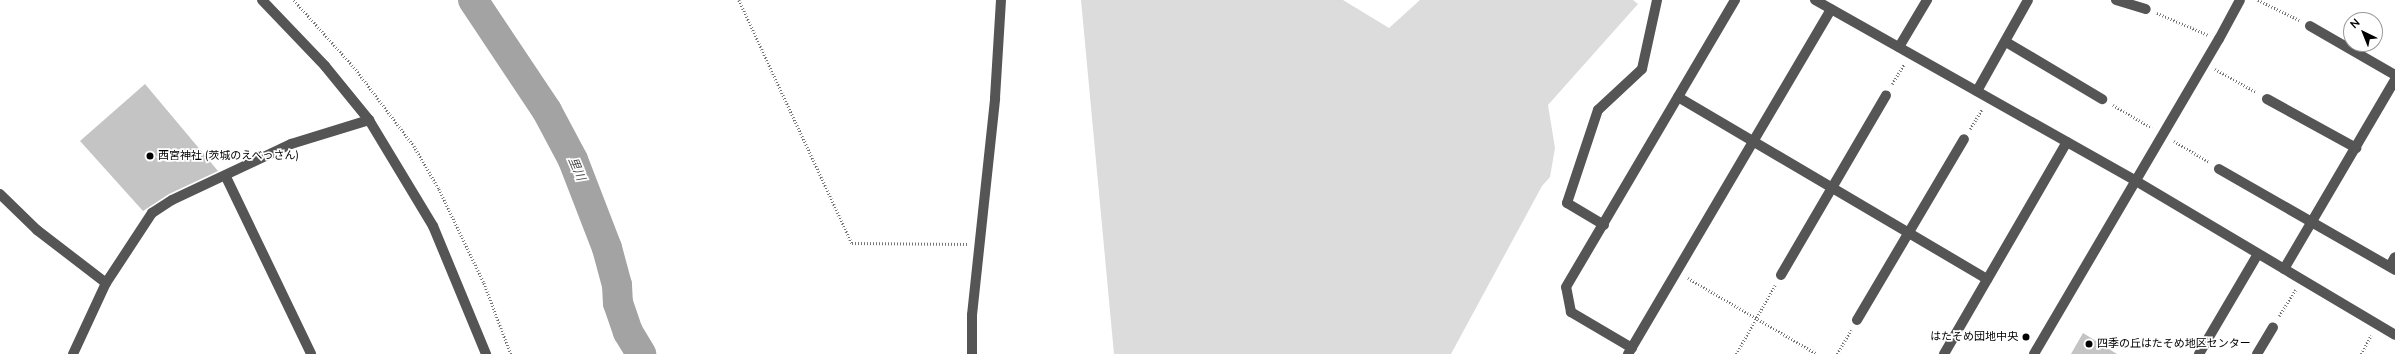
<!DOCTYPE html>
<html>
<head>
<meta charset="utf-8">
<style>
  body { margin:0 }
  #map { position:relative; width:2395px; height:354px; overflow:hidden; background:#fff; font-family:"Nunito Sans","Noto Sans JP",sans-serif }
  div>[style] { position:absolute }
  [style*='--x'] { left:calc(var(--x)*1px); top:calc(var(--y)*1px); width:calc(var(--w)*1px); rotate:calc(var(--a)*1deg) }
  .green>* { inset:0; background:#dcdcdc }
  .river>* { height:30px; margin:-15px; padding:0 15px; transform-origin:15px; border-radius:15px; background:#a3a3a3 }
  .building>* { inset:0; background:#c4c4c4 }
  .path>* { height:2.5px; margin-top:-1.25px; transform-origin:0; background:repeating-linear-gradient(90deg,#777 0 1px,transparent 0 3px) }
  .minor>* { height:10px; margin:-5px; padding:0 5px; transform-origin:5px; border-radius:5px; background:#555 }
  .dots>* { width:11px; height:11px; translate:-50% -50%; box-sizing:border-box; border:2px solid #fff; border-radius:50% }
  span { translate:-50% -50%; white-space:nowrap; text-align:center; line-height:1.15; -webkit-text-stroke:3.5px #fff; paint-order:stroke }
  .poi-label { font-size:11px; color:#000 }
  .left { translate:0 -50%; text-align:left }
  .right { translate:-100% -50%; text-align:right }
  .water-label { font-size:12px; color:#444; font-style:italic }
  .north { position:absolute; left:2343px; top:12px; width:40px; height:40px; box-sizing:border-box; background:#fff; border:1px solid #999; border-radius:50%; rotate:317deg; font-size:11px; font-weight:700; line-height:16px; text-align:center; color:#000 }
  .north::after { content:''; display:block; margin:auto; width:14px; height:18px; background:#000; clip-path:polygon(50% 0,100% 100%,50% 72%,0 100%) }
</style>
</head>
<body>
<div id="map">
  <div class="green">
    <div style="clip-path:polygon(1081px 0,1343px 0,1389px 28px,1420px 0,1633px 0,1638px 4px,1548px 105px,1555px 148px,1550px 177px,1542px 186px,1451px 354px,1114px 354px)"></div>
  </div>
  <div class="river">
    <div style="--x:473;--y:0;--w:133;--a:56.3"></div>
    <div style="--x:547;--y:111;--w:55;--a:62"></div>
    <div style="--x:573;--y:160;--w:94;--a:68.9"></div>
    <div style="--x:607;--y:248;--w:38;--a:75"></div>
    <div style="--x:617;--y:285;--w:18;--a:87"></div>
    <div style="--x:618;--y:303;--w:31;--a:71"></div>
    <div style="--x:628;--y:332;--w:26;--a:59"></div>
  </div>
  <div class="building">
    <div style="clip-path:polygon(145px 84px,218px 171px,169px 194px,143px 211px,80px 141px)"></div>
    <div style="clip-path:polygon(2083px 333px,2117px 354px,2071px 354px)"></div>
  </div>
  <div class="path">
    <div style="--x:294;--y:0;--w:90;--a:48.2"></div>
    <div style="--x:354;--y:67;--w:99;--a:52.8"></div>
    <div style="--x:414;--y:146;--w:50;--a:59.8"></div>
    <div style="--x:439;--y:189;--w:104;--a:64.4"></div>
    <div style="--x:484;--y:283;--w:76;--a:69.2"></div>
    <div style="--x:739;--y:0;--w:268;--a:65.1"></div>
    <div style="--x:852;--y:243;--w:116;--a:0.5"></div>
    <div style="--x:2258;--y:0;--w:46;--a:26"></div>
    <div style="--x:2157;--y:13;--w:56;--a:23.3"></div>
    <div style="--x:2215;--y:69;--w:47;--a:29.3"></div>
    <div style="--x:1892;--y:84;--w:23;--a:-59"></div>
    <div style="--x:2113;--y:105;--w:45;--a:30.5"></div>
    <div style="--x:1970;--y:129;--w:23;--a:-59"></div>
    <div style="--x:2174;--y:141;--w:41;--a:31"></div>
    <div style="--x:1688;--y:278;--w:150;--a:30.5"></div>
    <div style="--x:2279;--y:316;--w:31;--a:-58"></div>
    <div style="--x:1736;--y:354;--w:79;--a:-60.5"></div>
    <div style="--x:1837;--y:354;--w:28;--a:-60"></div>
    <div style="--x:2361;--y:354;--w:21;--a:-62"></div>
  </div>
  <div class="minor">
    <div style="--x:262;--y:0;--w:91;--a:46.3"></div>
    <div style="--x:325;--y:66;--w:70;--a:50.8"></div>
    <div style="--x:369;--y:120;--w:124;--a:58.9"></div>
    <div style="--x:433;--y:226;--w:139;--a:67.5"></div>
    <div style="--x:1815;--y:0;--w:369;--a:29.4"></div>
    <div style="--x:2136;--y:181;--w:301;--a:30.7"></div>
    <div style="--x:2116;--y:0;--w:31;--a:17"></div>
    <div style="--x:2310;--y:26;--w:98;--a:30"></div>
    <div style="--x:2006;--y:42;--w:112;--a:30.7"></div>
    <div style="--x:1899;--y:47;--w:55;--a:-59.2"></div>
    <div style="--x:1977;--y:91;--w:104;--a:-60.7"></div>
    <div style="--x:1678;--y:97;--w:359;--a:30.5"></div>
    <div style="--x:2267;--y:99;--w:102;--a:28.8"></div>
    <div style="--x:2219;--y:169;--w:203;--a:29.8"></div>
    <div style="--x:226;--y:177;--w:196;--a:64.3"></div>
    <div style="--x:0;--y:194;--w:52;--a:44.2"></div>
    <div style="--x:37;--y:230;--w:87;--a:37.5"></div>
    <div style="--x:1604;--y:225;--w:43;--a:-149.3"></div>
    <div style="--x:1567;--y:203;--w:98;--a:-71.6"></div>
    <div style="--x:1598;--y:110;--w:60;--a:-43"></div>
    <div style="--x:1642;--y:69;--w:71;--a:-77.7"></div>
    <div style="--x:2390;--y:266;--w:10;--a:-61"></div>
    <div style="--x:2284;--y:269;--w:219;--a:-59.6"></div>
    <div style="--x:1781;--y:275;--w:208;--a:-59.7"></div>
    <div style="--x:1857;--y:320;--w:210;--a:-59.4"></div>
    <div style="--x:1632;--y:348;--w:71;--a:-149.5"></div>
    <div style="--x:1571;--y:312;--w:25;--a:-101"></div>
    <div style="--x:1566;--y:287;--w:333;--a:-59.5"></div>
    <div style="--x:73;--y:354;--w:78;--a:-65.1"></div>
    <div style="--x:106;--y:283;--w:84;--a:-56.7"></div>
    <div style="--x:152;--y:213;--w:24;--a:-33"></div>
    <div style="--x:172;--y:200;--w:132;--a:-25.2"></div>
    <div style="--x:291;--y:144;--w:82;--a:-17.1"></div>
    <div style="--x:972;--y:354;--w:39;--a:-90"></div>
    <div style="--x:972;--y:315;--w:218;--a:-83.9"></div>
    <div style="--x:995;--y:98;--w:98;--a:-86.5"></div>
    <div style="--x:1628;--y:354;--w:400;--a:-59.5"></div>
    <div style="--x:1944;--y:354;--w:245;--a:-59.9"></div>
    <div style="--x:2034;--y:354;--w:365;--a:-59.6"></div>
    <div style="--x:2219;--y:39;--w:44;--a:-61.7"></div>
    <div style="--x:2199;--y:354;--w:116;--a:-59.5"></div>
    <div style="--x:2257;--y:354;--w:31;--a:-59"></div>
  </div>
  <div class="dots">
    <div style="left:150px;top:156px;background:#000"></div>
    <div style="left:2026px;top:337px;background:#000"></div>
    <div style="left:2089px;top:344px;background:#000"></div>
  </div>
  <div class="poi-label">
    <span class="left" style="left:158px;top:156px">西宮神社 (茨城のえべっさん)</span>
    <span class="right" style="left:2018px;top:337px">はたそめ団地中央</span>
    <span class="left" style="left:2097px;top:344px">四季の丘はたそめ地区センター</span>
  </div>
  <div class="water-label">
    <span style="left:576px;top:169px;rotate:67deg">里川</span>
  </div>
  <div class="north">N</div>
</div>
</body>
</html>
